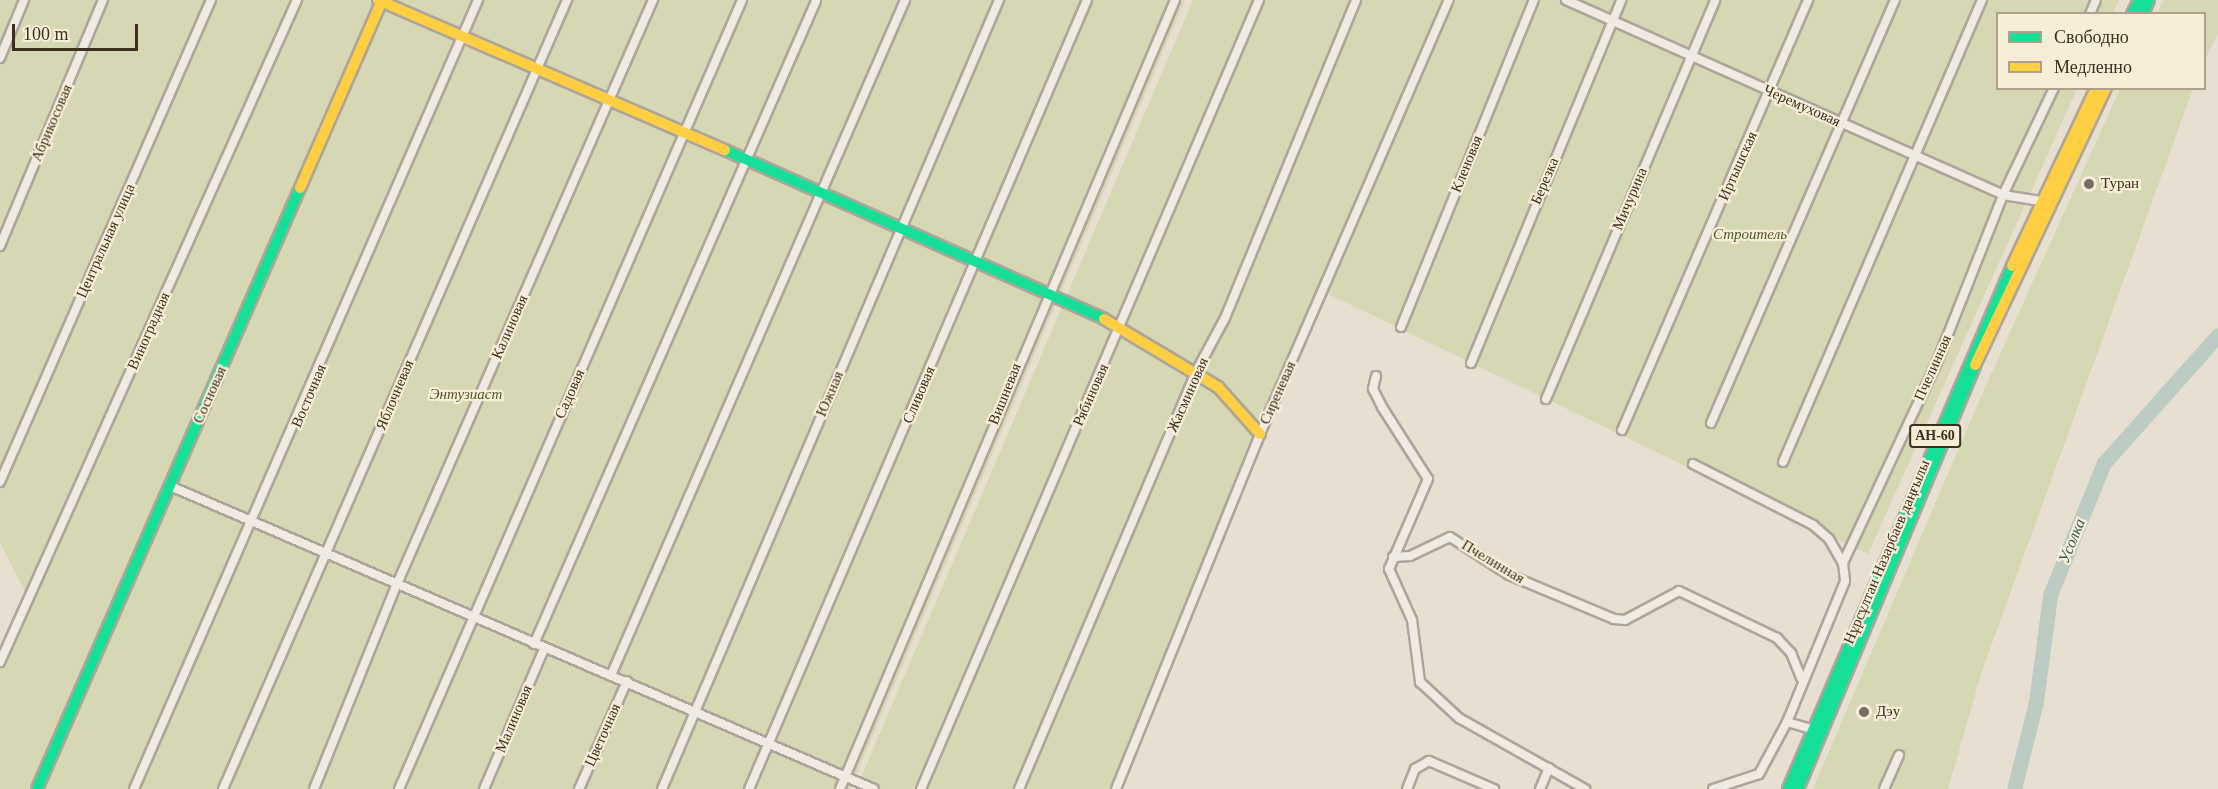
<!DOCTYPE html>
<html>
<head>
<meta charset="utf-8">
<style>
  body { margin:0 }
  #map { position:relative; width:2218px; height:789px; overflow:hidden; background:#e7e0d1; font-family:"Times New Roman",serif }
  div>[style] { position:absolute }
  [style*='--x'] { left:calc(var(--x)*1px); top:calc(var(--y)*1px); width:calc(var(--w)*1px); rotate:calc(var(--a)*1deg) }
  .green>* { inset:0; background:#d6d7b3 }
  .river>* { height:15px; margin:-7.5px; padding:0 7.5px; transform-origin:7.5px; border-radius:7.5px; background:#bcccc2 }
  .roads { filter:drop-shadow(2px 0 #ada599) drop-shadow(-2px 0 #ada599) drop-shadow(0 2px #ada599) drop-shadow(0 -2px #ada599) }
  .street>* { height:8px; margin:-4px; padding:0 4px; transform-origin:4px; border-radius:4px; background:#efebe3 }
  .fast>* { height:10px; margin:-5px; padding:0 5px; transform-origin:5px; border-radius:5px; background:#16e098 }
  .slow>* { height:10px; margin:-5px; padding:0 5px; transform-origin:5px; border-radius:5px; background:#ffcf43 }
  .dots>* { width:16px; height:16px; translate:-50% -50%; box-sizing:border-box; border:3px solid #f7eed8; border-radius:50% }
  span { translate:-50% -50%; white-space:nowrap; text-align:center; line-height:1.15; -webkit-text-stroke:4.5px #f7eed8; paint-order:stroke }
  .shield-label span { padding:2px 4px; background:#f7eed8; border:2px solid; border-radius:4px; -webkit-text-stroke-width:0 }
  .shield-label { font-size:14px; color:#3d2e20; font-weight:700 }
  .street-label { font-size:15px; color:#3d2e20 }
  .poi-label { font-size:15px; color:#3d2e20 }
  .left { translate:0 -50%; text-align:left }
  .park-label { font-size:15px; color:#4d5a26; font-style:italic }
  .water-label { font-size:16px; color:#2f5d5a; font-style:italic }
  .legend { position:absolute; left:1996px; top:12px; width:210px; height:78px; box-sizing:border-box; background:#f7eed8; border:2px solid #ada18e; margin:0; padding:8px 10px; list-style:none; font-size:18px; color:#3d2e20 }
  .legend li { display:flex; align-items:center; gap:12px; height:30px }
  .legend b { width:30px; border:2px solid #ada18e }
  .scale { position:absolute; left:12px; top:24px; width:126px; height:27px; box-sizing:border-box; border:3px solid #3d2e20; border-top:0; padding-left:8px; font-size:18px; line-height:21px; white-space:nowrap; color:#3d2e20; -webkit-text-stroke:4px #f7eed8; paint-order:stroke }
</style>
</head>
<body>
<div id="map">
  <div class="green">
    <div style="clip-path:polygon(0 0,1185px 0,850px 789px,0 789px,0 665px,29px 599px,0 543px)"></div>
    <div style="clip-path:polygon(1193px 0,2119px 0,2113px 13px,1998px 14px,1998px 88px,2077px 89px,1868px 554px,1326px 293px,1119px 789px,856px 789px)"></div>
    <div style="clip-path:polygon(2164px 0,2218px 0,2218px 34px,2205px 59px,2204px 14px,2157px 13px)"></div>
    <div style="clip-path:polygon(2120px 89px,2193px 89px,1981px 674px,1948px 789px,1813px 789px,1983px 392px)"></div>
  </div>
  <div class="river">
    <div style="--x:2014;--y:789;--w:90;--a:-75.8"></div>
    <div style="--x:2036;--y:702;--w:108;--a:-82.5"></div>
    <div style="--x:2050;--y:595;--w:143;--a:-67.8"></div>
    <div style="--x:2104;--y:463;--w:171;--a:-48.3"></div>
  </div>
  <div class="roads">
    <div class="street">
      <div style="--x:1566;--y:0;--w:479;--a:24"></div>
      <div style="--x:2003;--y:195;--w:38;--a:9"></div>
      <div style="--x:2090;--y:14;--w:15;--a:-67"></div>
      <div style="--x:0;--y:58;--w:63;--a:-67.5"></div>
      <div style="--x:0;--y:246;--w:267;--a:-67.3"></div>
      <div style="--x:1401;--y:327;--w:353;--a:-67.9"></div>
      <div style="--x:1471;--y:363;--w:393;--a:-67.5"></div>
      <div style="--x:1376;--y:376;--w:13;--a:103"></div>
      <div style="--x:1373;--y:389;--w:20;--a:63"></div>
      <div style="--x:1382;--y:407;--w:85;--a:57.4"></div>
      <div style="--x:1428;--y:479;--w:98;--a:113.4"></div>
      <div style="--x:1389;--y:569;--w:56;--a:65.7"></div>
      <div style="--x:1412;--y:620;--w:63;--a:82.6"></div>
      <div style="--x:1420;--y:682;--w:53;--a:42.7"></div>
      <div style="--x:1459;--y:718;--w:145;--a:29.4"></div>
      <div style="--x:1546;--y:399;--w:433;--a:-67"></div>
      <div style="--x:1711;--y:423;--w:461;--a:-66.5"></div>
      <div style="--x:1622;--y:430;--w:469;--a:-66.6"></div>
      <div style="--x:1783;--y:462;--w:503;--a:-66.7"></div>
      <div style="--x:1693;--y:464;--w:135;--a:26.9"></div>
      <div style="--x:1813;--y:525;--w:21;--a:41"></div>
      <div style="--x:1829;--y:539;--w:28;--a:60"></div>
      <div style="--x:0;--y:482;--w:526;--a:-66.36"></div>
      <div style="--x:170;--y:486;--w:766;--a:23.29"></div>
      <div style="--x:1393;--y:557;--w:17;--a:-3"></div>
      <div style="--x:1410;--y:556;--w:44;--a:-25.4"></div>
      <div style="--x:1450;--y:537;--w:70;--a:32.8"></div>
      <div style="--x:1509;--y:575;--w:114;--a:22.7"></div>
      <div style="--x:1614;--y:619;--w:11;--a:5"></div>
      <div style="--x:1625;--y:620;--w:61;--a:-28.2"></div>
      <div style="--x:1679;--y:591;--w:109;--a:25.6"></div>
      <div style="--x:1777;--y:638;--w:21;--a:47"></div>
      <div style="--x:1791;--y:653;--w:27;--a:68"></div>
      <div style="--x:534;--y:644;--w:702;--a:-66.32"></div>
      <div style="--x:0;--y:662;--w:726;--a:-65.84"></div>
      <div style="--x:612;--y:673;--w:734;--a:-66.47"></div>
      <div style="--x:1787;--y:722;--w:29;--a:16"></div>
      <div style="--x:134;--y:789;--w:861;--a:-66.44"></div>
      <div style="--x:223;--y:789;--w:861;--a:-66.44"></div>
      <div style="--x:314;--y:789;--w:221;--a:-68"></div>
      <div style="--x:397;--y:584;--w:638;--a:-66.33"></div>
      <div style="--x:399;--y:789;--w:860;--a:-66.5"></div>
      <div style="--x:484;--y:789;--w:152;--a:-66.8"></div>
      <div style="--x:579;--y:789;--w:118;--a:-66"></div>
      <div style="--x:662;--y:789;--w:858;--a:-66.87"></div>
      <div style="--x:749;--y:789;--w:858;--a:-66.81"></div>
      <div style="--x:840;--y:789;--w:857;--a:-66.99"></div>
      <div style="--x:921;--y:789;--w:858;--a:-66.81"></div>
      <div style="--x:1019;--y:789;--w:453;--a:-67"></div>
      <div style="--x:1196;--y:372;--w:61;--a:-61.8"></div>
      <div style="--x:1225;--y:318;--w:344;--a:-67.6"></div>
      <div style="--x:1116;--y:789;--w:383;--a:-67.9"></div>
      <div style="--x:1260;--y:434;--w:473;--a:-66.5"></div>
      <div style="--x:1407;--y:789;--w:22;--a:-68"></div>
      <div style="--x:1415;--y:769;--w:16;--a:-30"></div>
      <div style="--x:1429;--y:761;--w:71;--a:23.3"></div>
      <div style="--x:1540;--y:789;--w:23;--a:-67"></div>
      <div style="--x:1713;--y:789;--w:48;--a:-18.1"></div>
      <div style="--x:1759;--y:774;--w:59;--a:-61.7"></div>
      <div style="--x:1787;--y:722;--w:152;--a:-67.6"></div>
      <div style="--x:1845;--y:581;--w:18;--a:-96"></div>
      <div style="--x:1843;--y:563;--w:222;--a:-64.9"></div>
      <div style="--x:1937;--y:362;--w:180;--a:-68.4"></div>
      <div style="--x:2003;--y:195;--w:119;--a:-64.5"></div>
      <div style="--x:1884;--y:789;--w:37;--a:-66"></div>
    </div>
    <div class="fast">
      <div style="--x:2132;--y:14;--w:16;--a:-63"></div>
      <div style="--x:2143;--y:14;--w:15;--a:-67"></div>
      <div style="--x:725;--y:150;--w:415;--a:24"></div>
      <div style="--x:37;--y:789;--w:656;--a:-66.37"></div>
      <div style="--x:1788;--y:789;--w:569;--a:-66.81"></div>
      <div style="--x:1798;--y:789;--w:459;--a:-67.3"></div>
    </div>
    <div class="slow">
      <div style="--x:378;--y:0;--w:378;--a:23.4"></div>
      <div style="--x:300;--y:188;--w:205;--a:-66.4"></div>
      <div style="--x:2012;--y:266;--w:197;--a:-64.7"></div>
      <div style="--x:1104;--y:319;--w:133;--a:30.8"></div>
      <div style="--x:1218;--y:387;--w:63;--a:48.2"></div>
      <div style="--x:1975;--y:365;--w:306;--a:-64.7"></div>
    </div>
  </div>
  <div class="dots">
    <div style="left:2089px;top:184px;background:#786c5e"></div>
    <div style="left:1864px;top:712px;background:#786c5e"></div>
  </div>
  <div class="shield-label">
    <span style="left:1935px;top:436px">АН-60</span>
  </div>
  <div class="street-label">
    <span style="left:1802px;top:106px;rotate:24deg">Черемуховая</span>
    <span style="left:52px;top:123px;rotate:-67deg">Абрикосовая</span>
    <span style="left:1467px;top:164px;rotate:-68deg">Кленовая</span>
    <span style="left:1738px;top:166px;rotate:-66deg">Иртышская</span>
    <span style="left:1545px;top:181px;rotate:-67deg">Березка</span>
    <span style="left:1630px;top:199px;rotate:-67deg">Мичурина</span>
    <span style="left:106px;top:241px;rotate:-66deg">Центральная улица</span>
    <span style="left:510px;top:327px;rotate:-66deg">Калиновая</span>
    <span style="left:149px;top:331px;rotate:-66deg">Виноградная</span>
    <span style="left:1933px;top:368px;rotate:-66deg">Пчелинная</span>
    <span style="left:1278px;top:393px;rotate:-66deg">Сиреневая</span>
    <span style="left:570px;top:394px;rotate:-66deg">Садовая</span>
    <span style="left:830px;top:394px;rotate:-67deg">Южная</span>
    <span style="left:1005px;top:394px;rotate:-68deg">Вишневая</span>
    <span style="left:210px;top:395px;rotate:-66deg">Сосновая</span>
    <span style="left:395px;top:395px;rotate:-67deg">Яблочневая</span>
    <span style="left:919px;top:395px;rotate:-67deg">Сливовая</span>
    <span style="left:1091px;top:395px;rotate:-66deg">Рябиновая</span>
    <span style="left:1188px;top:395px;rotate:-66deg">Жасминовая</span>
    <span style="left:309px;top:396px;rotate:-67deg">Восточная</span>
    <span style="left:1887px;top:552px;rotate:-67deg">Нұрсұлтан Назарбаев даңғылы</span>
    <span style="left:1493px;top:562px;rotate:31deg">Пчелинная</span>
    <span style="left:514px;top:719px;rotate:-67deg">Малиновая</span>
    <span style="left:603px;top:735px;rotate:-66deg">Цветочная</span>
  </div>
  <div class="poi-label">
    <span class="left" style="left:2101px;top:184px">Туран</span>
    <span class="left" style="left:1876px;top:712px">Дэу</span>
  </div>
  <div class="park-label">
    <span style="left:1750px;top:235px">Строитель</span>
    <span style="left:466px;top:395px">Энтузиаст</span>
  </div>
  <div class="water-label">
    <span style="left:2072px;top:541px;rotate:-68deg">Усолка</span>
  </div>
  <ul class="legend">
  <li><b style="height:8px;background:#16e098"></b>Свободно</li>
  <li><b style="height:8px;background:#ffcf43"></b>Медленно</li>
  </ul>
  <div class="scale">100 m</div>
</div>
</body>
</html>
